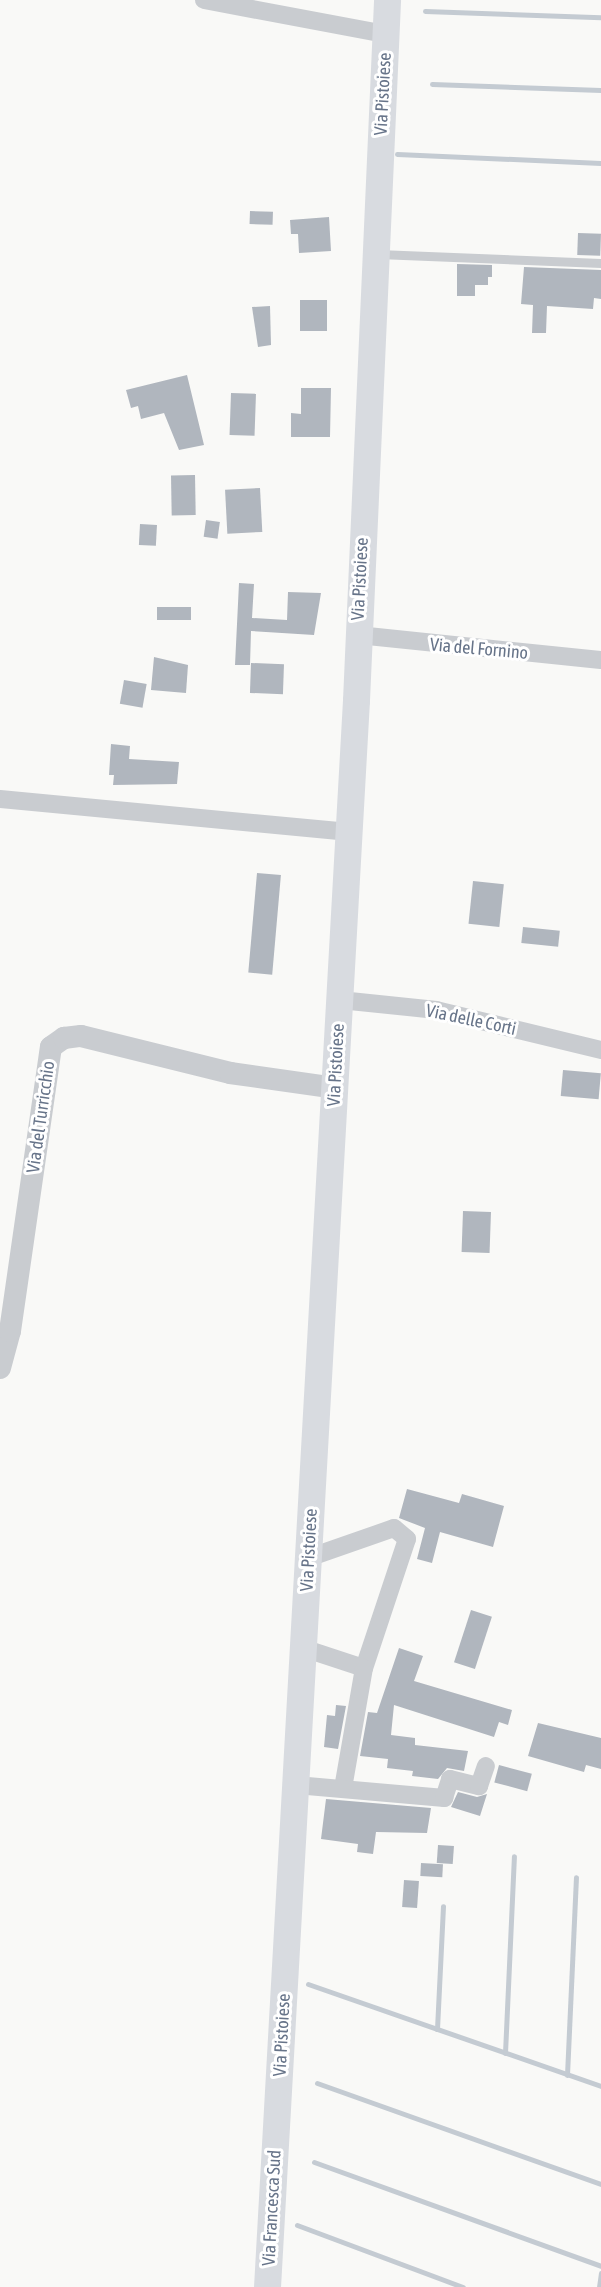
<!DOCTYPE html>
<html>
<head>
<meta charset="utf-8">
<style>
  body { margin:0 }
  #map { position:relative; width:601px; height:2287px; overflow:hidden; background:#f9f9f7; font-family:"Asap Condensed",sans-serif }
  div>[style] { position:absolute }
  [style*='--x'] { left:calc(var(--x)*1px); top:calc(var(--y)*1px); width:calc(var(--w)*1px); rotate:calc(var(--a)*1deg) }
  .stream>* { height:5px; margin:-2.5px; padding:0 2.5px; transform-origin:2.5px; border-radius:2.5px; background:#c4cbd2 }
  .building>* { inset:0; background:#b0b6be; transform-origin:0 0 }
  .service>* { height:9px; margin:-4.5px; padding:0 4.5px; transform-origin:4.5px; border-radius:4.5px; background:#c9ccd0 }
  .minor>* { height:18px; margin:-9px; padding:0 9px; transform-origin:9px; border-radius:9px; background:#c9ccd0 }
  .tertiary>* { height:22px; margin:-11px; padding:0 11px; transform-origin:11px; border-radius:11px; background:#c9ccd0 }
  .primary>* { height:27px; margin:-13.5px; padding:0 13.5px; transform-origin:13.5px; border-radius:13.5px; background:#d8dbe0 }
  span { translate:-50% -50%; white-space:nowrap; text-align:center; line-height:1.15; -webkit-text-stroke:6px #fff; paint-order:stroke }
  .street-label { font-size:18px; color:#677489 }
</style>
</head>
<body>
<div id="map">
  <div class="stream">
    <div style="--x:425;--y:11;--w:176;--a:2"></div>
    <div style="--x:432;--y:84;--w:169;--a:2"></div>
    <div style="--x:397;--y:154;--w:204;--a:2.5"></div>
    <div style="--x:308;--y:1984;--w:310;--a:19.2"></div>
    <div style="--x:437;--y:2029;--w:123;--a:-87.2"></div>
    <div style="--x:505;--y:2053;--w:197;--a:-87.4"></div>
    <div style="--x:567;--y:2075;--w:198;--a:-87.4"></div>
    <div style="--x:317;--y:2083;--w:301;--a:19.6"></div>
    <div style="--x:314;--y:2162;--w:305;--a:19.9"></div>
    <div style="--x:297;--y:2225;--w:177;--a:20.5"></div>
    <div style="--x:599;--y:2287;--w:14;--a:-82"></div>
  </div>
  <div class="building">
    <div style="left:250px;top:211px;width:23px;height:13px;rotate:2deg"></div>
    <div style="clip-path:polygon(329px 217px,331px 251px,299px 253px,298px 234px,291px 234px,290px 220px)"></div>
    <div style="left:578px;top:233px;width:23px;height:22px;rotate:2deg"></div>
    <div style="clip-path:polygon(457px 264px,492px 265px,492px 277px,488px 277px,488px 285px,475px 285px,475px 296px,457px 296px)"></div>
    <div style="clip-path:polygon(524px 267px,601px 270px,601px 299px,594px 298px,593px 309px,547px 306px,546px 333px,532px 333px,533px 305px,521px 304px)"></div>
    <div style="left:300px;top:300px;width:27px;height:31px"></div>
    <div style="clip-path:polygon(270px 306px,271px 345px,258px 347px,252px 307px)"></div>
    <div style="clip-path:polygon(187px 375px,204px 445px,179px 450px,164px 413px,141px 419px,138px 406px,131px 408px,126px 390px)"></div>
    <div style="clip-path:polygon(301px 388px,331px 388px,330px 437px,291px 437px,291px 413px,301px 414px)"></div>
    <div style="left:231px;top:393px;width:25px;height:42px;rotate:2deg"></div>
    <div style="left:195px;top:475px;width:40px;height:24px;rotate:89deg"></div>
    <div style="left:260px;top:488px;width:44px;height:35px;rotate:87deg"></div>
    <div style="left:206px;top:520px;width:14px;height:17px;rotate:8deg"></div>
    <div style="left:140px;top:524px;width:17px;height:21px;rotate:3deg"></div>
    <div style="clip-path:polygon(239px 583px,254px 584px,252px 618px,287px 620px,288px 592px,321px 593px,314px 635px,251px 631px,250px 665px,235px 665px)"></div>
    <div style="left:157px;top:607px;width:34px;height:13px"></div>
    <div style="clip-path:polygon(154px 657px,188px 665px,186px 693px,151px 690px)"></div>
    <div style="left:251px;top:663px;width:33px;height:30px;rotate:2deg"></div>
    <div style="left:124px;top:680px;width:23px;height:24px;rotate:10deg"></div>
    <div style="clip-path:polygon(111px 744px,130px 746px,129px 759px,179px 762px,177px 784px,113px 785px,114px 775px,109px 775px)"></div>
    <div style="left:257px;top:873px;width:24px;height:100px;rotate:5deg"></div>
    <div style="left:473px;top:881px;width:31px;height:43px;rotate:6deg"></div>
    <div style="left:523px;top:927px;width:37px;height:16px;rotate:6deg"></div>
    <div style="left:563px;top:1070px;width:38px;height:26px;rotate:5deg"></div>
    <div style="left:463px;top:1211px;width:28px;height:41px;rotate:2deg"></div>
    <div style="clip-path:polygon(407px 1489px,459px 1503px,462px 1494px,504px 1506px,493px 1547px,440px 1532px,432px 1563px,417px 1559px,425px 1528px,399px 1518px)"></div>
    <div style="left:471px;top:1610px;width:22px;height:55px;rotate:18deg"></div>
    <div style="clip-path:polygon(399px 1648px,423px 1656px,414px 1681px,512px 1710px,508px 1725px,499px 1722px,494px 1737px,394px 1705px,391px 1735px,415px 1738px,415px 1745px,468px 1751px,464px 1771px,447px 1768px,438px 1779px,412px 1776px,413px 1771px,387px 1768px,388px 1759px,360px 1756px,368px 1712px,377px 1713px)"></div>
    <div style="clip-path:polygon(336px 1705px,346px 1706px,338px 1749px,324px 1747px,327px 1715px,335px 1716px)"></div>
    <div style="clip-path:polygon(538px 1723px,601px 1738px,601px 1769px,586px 1765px,584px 1772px,528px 1756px)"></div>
    <div style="left:499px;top:1765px;width:34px;height:18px;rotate:15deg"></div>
    <div style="clip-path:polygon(458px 1792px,477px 1797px,487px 1794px,480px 1816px,451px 1807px)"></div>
    <div style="clip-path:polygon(326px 1799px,431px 1808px,427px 1833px,376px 1832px,373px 1854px,357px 1852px,358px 1844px,321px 1839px)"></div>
    <div style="left:438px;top:1845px;width:16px;height:18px;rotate:4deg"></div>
    <div style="left:421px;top:1863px;width:22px;height:13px;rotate:3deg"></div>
    <div style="left:404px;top:1880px;width:15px;height:27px;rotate:4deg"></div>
  </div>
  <div class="service">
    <div style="--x:378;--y:254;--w:223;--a:2.3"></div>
  </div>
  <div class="minor">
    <div style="--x:204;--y:0;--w:185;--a:10.6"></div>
    <div style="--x:358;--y:635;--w:244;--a:5.9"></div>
    <div style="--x:0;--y:799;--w:351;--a:5.4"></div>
    <div style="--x:340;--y:1000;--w:97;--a:5.9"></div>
    <div style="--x:436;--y:1010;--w:170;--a:13.6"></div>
    <div style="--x:308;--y:1558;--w:91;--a:-19.2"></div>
    <div style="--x:394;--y:1528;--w:17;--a:40"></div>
    <div style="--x:407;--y:1539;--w:136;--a:108.4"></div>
    <div style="--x:303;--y:1648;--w:64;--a:18.2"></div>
    <div style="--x:364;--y:1668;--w:122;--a:99.9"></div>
    <div style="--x:296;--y:1785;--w:149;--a:5"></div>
    <div style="--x:444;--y:1798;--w:20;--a:-72"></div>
    <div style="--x:450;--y:1779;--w:30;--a:14"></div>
    <div style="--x:479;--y:1786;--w:21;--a:-71"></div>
  </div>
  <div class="tertiary">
    <div style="--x:0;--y:1368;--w:38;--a:-75"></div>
    <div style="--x:10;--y:1331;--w:287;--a:-81.8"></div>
    <div style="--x:51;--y:1047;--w:16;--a:-35"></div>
    <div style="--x:64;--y:1038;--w:17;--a:-7"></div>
    <div style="--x:81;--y:1036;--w:154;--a:13.9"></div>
    <div style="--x:230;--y:1073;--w:106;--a:8.1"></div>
  </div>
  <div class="primary">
    <div style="--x:267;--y:2287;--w:1589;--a:-86.79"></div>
    <div style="--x:356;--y:700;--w:701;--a:-87.46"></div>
  </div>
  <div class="street-label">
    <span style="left:383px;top:94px;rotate:-87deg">Via Pistoiese</span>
    <span style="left:360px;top:579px;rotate:-87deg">Via Pistoiese</span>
    <span style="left:479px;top:649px;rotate:5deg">Via del Fornino</span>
    <span style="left:471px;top:1020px;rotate:12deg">Via delle Corti</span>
    <span style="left:336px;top:1065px;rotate:-87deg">Via Pistoiese</span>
    <span style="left:41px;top:1117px;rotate:-82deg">Via del Turricchio</span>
    <span style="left:309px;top:1550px;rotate:-87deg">Via Pistoiese</span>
    <span style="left:282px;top:2035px;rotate:-87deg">Via Pistoiese</span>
    <span style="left:272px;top:2208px;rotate:-87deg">Via Francesca Sud</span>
  </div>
</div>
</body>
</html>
